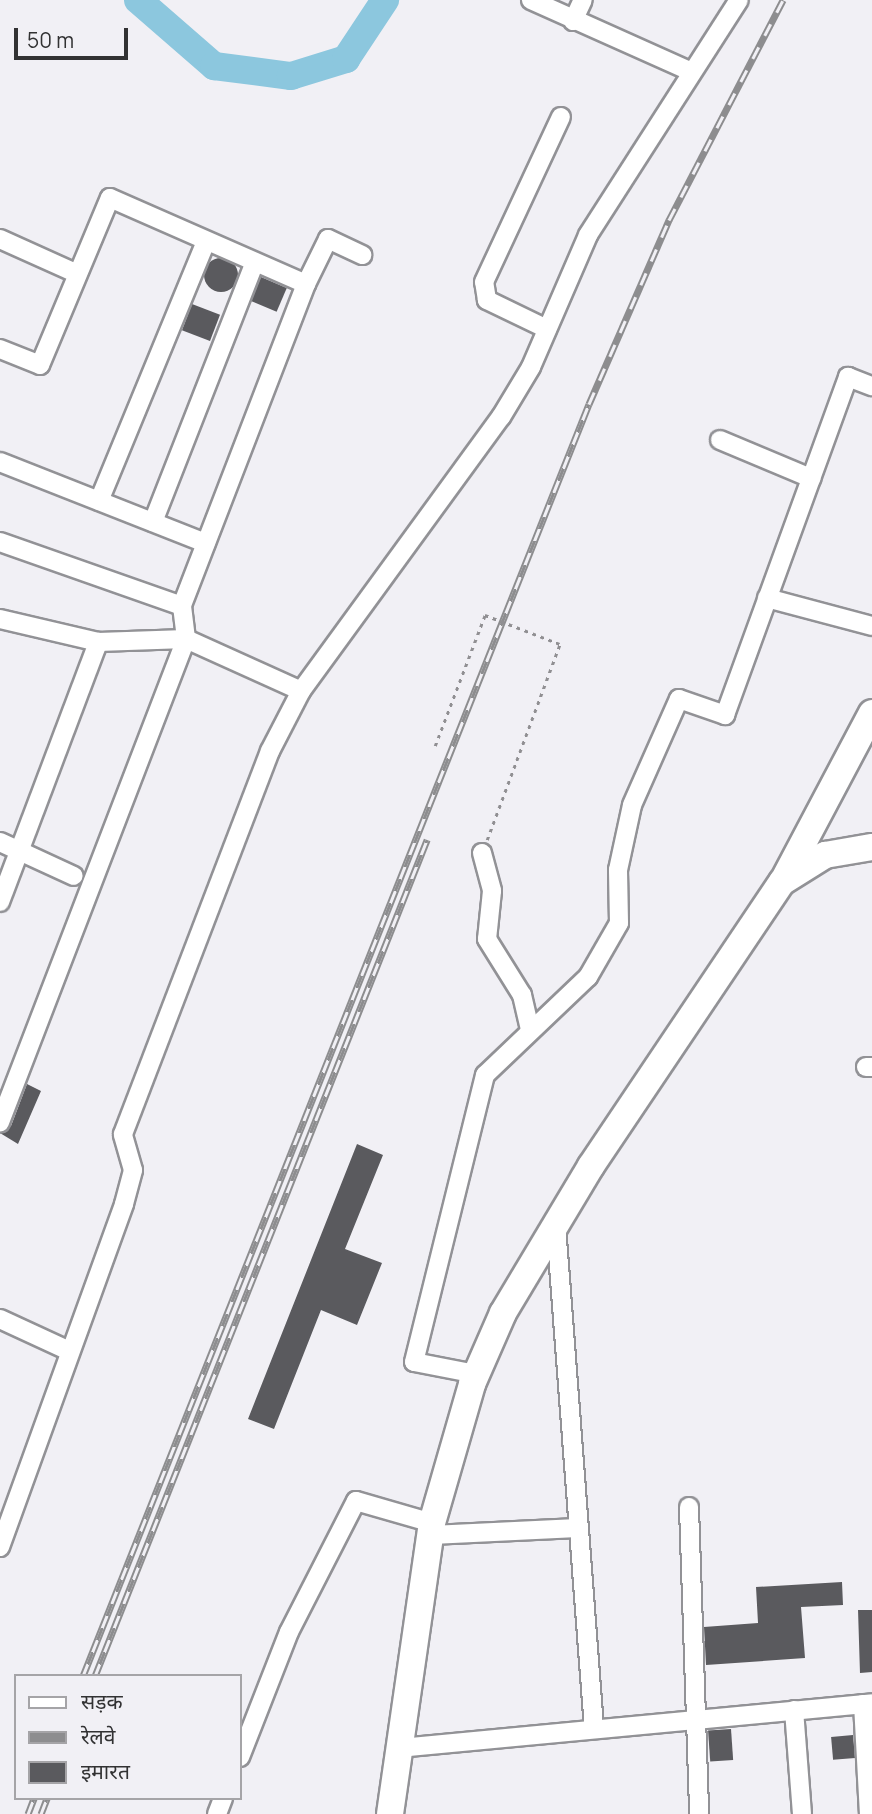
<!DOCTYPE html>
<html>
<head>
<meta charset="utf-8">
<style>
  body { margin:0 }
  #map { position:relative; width:872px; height:1814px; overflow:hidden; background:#f1f0f5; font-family:Manrope,"Noto Sans Devanagari",sans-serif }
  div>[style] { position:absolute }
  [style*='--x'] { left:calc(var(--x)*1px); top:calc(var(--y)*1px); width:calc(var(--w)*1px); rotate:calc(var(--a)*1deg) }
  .river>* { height:28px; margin:-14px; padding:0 14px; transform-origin:14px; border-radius:14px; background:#8cc7de }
  .building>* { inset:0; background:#5a5a5e; transform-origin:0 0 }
  .round { border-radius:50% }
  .path>* { height:2.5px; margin-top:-1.25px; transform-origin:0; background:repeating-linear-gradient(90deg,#908f92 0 3.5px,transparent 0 8.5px) }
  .roads { filter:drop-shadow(2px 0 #929296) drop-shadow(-2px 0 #929296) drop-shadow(0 2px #929296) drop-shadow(0 -2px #929296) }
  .street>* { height:18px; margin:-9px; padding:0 9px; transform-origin:9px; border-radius:9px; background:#fff }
  .secondary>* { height:26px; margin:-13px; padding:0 13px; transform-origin:13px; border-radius:13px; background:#fff }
  .rail>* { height:7px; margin-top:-3.5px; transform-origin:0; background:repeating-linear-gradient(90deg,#f1f0f5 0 13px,#8d8d8f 0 26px); box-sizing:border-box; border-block:2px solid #8d8d8f }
  .path-bridge>* { height:2.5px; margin-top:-1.25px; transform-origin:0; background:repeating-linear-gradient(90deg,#908f92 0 3.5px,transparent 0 8.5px) }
  span { translate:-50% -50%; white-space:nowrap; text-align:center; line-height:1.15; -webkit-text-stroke:7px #f1f0f5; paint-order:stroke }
  .legend { position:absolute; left:14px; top:1674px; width:228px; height:126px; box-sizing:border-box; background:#f1f0f5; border:2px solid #a5a4a7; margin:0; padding:9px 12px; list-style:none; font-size:21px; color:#323233 }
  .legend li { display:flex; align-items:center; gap:14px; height:35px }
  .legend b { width:35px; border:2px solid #a5a4a7 }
  .scale { position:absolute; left:14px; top:28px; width:114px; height:32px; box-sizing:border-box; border:4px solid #323233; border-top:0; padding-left:9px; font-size:21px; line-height:24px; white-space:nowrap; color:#323233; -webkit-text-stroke:5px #f1f0f5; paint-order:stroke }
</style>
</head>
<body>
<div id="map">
  <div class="river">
    <div style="--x:138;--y:0;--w:101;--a:41"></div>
    <div style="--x:214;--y:66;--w:78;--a:7.4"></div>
    <div style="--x:291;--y:76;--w:58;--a:-17.2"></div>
    <div style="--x:346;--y:59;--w:71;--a:-56.5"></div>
  </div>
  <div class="building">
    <div class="round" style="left:204px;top:258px;width:34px;height:34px"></div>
    <div style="left:261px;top:277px;width:28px;height:26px;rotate:23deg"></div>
    <div style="left:192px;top:304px;width:30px;height:28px;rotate:21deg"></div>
    <div style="clip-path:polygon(27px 1084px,41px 1091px,18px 1144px,0 1133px,11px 1126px)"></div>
    <div style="clip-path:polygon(357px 1144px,383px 1155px,345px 1249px,382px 1263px,357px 1325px,321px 1310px,274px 1429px,248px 1419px)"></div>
    <div style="clip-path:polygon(842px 1582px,843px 1605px,801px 1607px,805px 1658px,706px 1665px,704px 1627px,758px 1623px,756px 1587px)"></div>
    <div style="clip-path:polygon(858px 1610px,872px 1610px,872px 1672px,860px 1673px)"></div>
    <div style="left:731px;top:1729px;width:31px;height:23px;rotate:86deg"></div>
    <div style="left:853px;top:1735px;width:23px;height:22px;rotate:85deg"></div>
  </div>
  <div class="path">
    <div style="--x:435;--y:746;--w:140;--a:-69.1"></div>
    <div style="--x:487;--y:840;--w:209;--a:-69.6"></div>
  </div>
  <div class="roads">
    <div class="street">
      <div style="--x:531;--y:0;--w:176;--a:24.1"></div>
      <div style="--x:573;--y:21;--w:23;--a:-65"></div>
      <div style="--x:0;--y:239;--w:85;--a:24.2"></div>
      <div style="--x:306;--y:284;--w:50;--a:-63.9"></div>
      <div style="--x:328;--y:239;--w:38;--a:25"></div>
      <div style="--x:547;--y:329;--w:67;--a:-154.2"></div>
      <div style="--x:487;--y:300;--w:18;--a:-99"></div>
      <div style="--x:484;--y:282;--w:182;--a:-65"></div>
      <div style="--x:0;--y:349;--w:43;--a:21.8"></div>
      <div style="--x:40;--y:365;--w:181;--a:-67.3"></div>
      <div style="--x:110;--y:198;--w:214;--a:23.7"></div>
      <div style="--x:306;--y:284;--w:345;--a:111.1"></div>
      <div style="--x:182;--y:606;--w:33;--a:83"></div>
      <div style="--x:186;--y:639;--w:518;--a:111.06"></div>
      <div style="--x:720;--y:440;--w:99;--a:22.7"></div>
      <div style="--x:0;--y:462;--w:221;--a:21.5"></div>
      <div style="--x:99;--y:501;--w:281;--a:-67.6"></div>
      <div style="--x:153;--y:522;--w:279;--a:-68.6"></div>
      <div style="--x:0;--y:542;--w:193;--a:19.4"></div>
      <div style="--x:767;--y:598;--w:109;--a:14.9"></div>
      <div style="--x:0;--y:619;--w:101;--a:13.2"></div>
      <div style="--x:98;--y:642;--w:88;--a:-2"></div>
      <div style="--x:186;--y:639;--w:126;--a:24.3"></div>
      <div style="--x:0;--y:842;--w:81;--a:24.7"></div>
      <div style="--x:482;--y:853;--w:39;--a:75"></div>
      <div style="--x:492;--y:891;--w:48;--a:95.9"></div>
      <div style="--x:487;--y:939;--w:66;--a:58"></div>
      <div style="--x:522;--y:995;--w:36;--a:77"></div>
      <div style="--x:0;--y:902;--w:278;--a:-69.3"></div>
      <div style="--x:866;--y:1067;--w:6;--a:0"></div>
      <div style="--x:556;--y:1226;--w:503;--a:85.67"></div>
      <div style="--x:0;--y:1319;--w:74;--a:24.8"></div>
      <div style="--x:476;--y:1374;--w:63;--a:-169"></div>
      <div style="--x:414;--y:1362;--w:296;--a:-76.1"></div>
      <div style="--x:485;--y:1075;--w:142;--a:-43.6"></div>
      <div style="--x:588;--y:977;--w:62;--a:-60.1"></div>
      <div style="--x:619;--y:923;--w:53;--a:-91.1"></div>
      <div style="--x:618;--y:870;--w:66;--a:-77.8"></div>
      <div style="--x:632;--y:805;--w:116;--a:-66.1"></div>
      <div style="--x:679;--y:699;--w:49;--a:19.2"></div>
      <div style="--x:725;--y:715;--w:360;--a:-70"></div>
      <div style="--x:848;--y:377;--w:26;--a:21"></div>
      <div style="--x:689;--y:1507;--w:307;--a:88.1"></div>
      <div style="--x:430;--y:1535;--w:149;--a:-2.7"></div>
      <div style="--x:0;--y:1547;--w:365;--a:-70.1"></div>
      <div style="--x:124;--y:1204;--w:35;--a:-75"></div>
      <div style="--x:133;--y:1170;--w:37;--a:-106"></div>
      <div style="--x:123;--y:1134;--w:410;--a:-69"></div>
      <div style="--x:270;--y:751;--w:68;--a:-62.7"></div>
      <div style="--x:301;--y:691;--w:339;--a:-53.9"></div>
      <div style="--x:501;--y:417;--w:58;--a:-59"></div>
      <div style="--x:531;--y:367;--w:144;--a:-66.6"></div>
      <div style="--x:588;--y:235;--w:279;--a:-57.3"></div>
      <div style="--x:863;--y:1704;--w:110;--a:86.9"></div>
      <div style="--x:794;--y:1710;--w:104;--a:85.6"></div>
      <div style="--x:399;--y:1748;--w:475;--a:-5.4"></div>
      <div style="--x:240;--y:1757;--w:134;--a:-68.6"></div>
      <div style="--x:289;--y:1632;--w:147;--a:-62.9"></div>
      <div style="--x:356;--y:1501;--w:79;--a:16.1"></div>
      <div style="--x:217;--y:1814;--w:17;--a:-69"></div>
    </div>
    <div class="secondary">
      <div style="--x:783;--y:881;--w:190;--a:-62.1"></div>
      <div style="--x:390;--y:1814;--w:294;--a:-81.8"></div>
      <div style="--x:432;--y:1523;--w:145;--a:-73.9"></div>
      <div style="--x:472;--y:1384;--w:77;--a:-66.4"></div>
      <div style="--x:503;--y:1313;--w:171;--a:-59.1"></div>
      <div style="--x:591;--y:1166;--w:342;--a:-56.1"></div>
      <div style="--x:782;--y:882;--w:51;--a:-32.1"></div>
      <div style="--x:825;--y:855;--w:48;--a:-9.7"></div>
    </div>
  </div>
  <div class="rail">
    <div style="--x:83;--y:1676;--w:1369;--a:-68.31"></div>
    <div style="--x:589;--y:404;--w:201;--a:-66.5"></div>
    <div style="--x:669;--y:220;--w:248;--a:-62.6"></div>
    <div style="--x:95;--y:1676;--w:900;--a:-68.34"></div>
    <div style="--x:28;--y:1814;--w:17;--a:-69"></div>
    <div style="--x:41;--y:1814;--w:17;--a:-69"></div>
  </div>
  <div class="path-bridge">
    <div style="--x:485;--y:615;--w:80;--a:21.1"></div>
  </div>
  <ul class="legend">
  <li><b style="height:9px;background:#fff"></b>सड़क</li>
  <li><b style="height:9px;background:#8d8d8f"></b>रेलवे</li>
  <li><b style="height:19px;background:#5a5a5e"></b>इमारत</li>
  </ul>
  <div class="scale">50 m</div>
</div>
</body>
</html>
